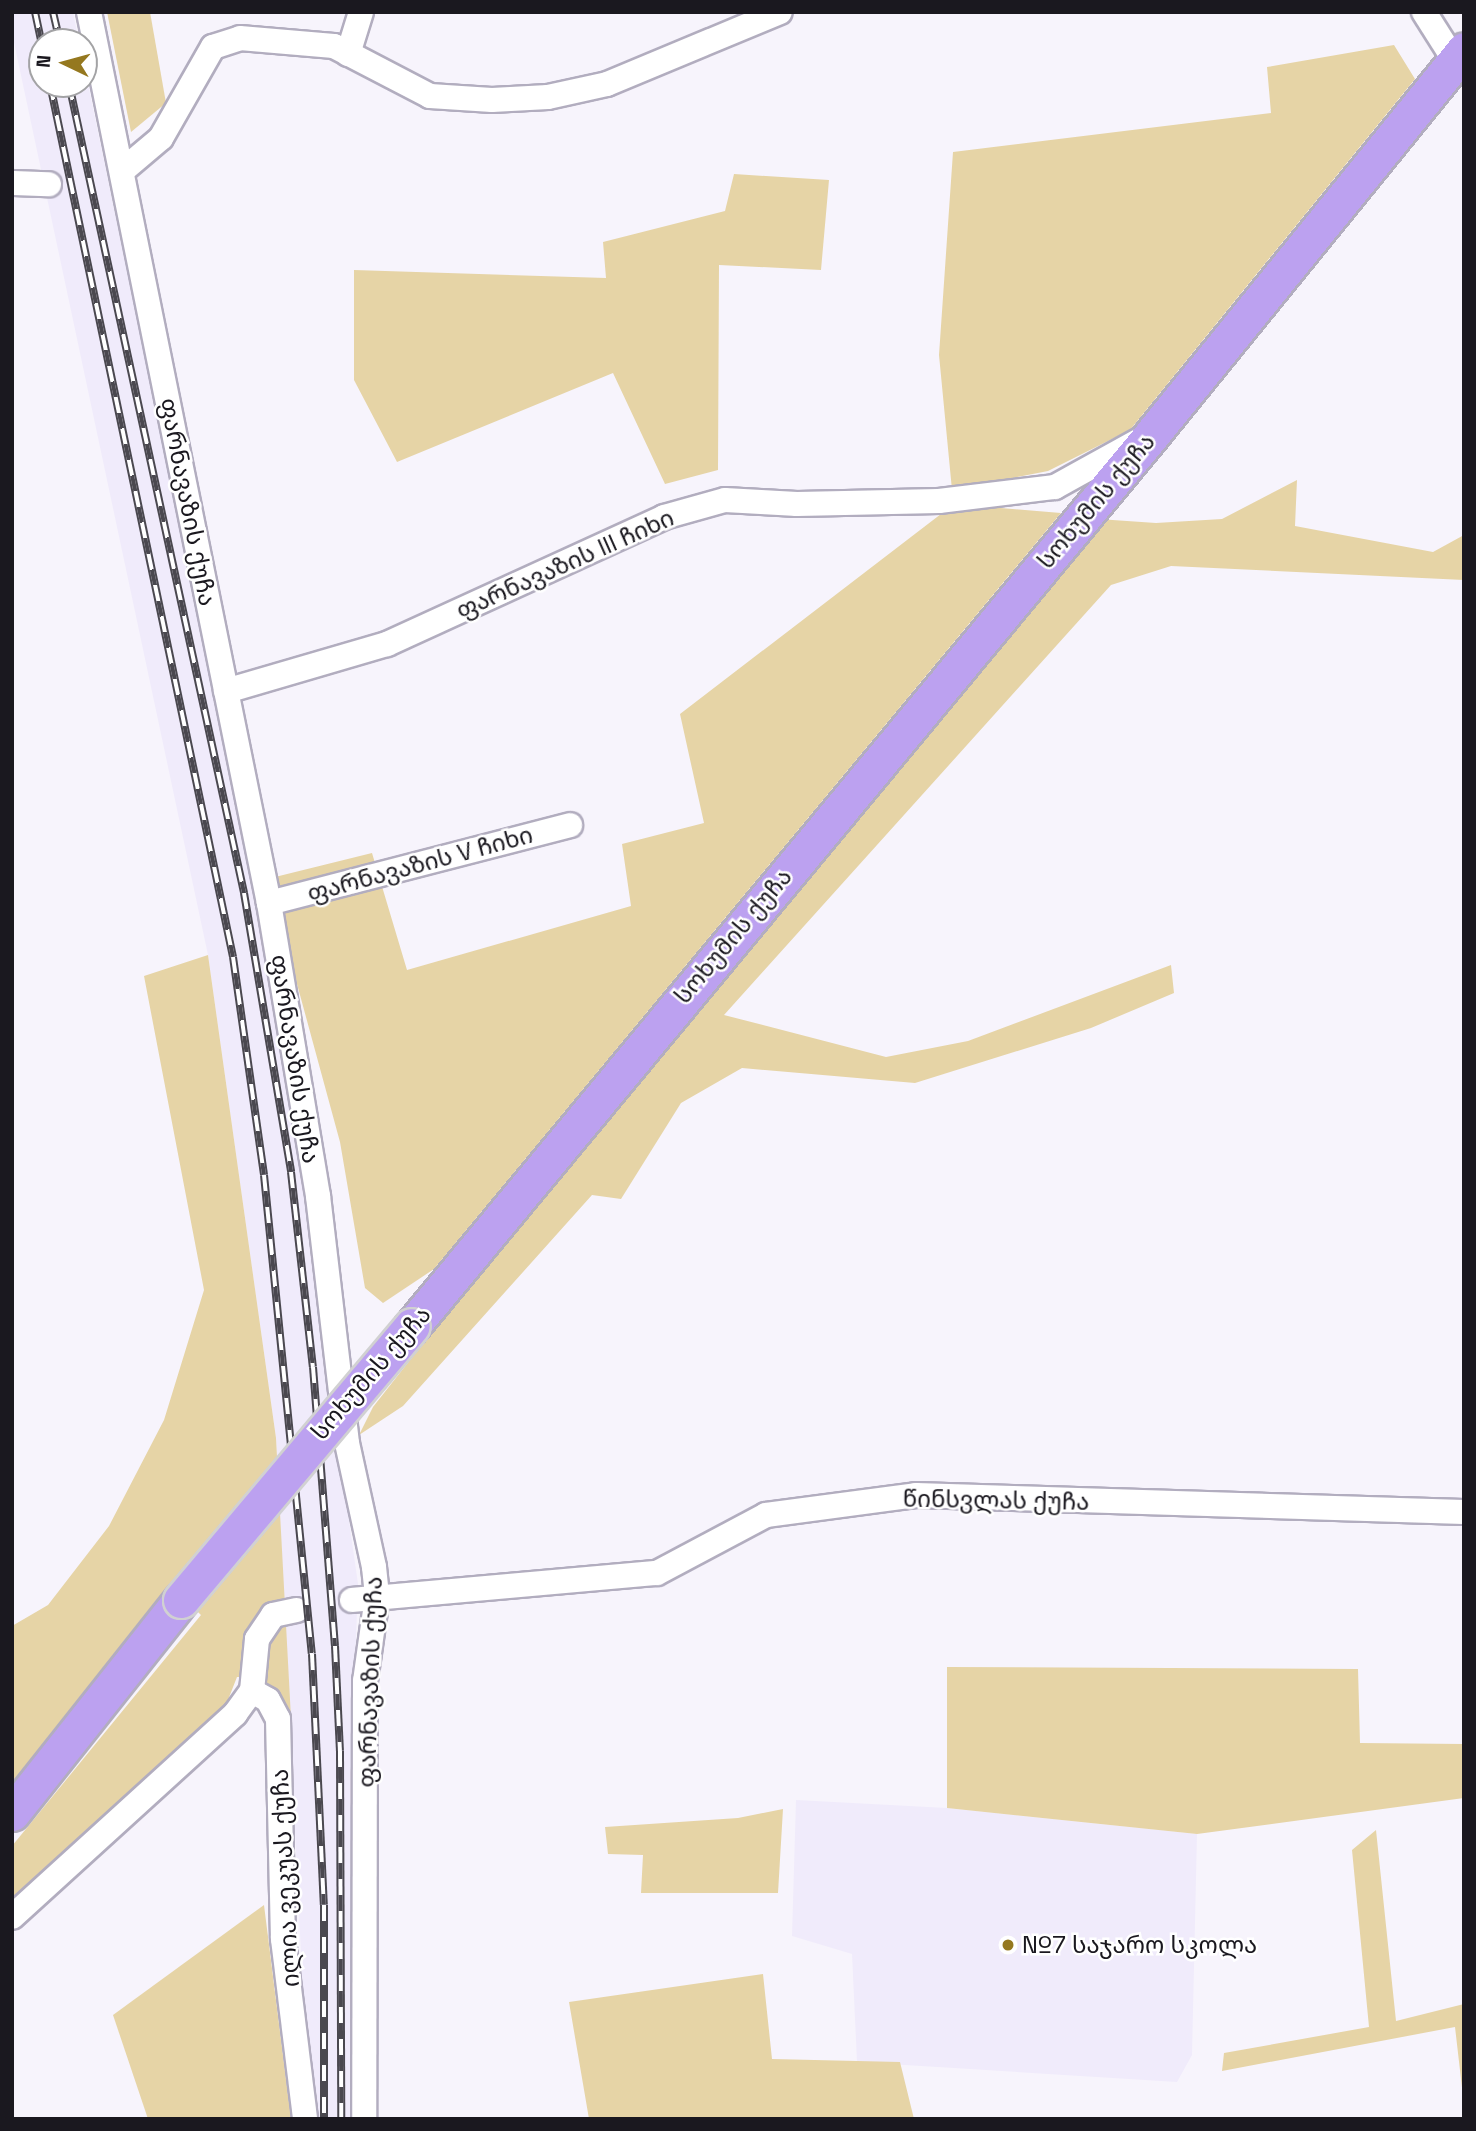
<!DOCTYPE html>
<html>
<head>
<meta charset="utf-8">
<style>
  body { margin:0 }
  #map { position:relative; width:1476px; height:2131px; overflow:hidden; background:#f7f4fc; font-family:"Space Grotesk","Noto Sans Georgian",sans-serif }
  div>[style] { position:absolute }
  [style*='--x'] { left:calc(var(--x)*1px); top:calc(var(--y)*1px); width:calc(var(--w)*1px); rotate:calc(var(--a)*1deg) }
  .built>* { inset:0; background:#f0ebfb }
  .green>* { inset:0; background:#e6d4a6 }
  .roads { filter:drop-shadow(2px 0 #b2adbf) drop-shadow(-2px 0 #b2adbf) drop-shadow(0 2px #b2adbf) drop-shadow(0 -2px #b2adbf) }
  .minor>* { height:24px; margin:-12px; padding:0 12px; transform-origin:12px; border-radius:12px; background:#fff }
  .highway>* { height:35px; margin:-17.5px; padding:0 17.5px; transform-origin:17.5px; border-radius:17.5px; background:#bca1f0 }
  .rail>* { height:8px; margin-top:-4px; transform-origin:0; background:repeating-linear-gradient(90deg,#fff 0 16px,#4a484f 0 32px); box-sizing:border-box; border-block:2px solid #4a484f }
  .bridges { filter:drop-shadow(2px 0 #d1d1d2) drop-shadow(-2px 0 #d1d1d2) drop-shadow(0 2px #d1d1d2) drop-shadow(0 -2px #d1d1d2) }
  .highway-bridge>* { height:35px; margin:-17.5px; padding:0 17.5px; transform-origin:17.5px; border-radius:17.5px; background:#bca1f0 }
  .dots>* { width:19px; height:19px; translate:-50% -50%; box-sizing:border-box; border:4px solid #fff; border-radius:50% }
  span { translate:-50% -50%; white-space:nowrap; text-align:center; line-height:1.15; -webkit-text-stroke:5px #fff; paint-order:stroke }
  .street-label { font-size:24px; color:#1a181f }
  .poi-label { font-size:24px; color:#1a181f }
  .left { translate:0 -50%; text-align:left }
  .frame { position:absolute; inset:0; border:14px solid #1a181f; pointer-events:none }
  .north { position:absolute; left:28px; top:28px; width:70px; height:70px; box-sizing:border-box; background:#fff; border:2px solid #a3a3a5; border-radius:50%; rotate:275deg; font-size:19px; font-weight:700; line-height:28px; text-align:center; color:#1a181f }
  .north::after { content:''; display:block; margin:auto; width:24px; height:32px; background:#95781f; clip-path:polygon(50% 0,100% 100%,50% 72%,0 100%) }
</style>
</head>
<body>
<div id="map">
  <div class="built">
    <div style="clip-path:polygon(12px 12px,73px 12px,79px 42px,42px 42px,42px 84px,84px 84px,84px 65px,263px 924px,312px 1204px,325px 1353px,358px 1584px,354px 1692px,357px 2119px,309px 2119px,276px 1438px,208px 955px,12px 33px)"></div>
    <div style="clip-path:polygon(796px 1800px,947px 1808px,1197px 1834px,1192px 2055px,1177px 2082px,857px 2062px,852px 1954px,792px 1936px)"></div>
  </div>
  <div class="green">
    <div style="clip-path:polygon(107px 12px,150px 12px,166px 103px,131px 132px)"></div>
    <div style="clip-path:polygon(1394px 45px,1415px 79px,1130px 430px,1048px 471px,952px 490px,939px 355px,953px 152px,1271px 113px,1267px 67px)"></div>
    <div style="clip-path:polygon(734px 174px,829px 180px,821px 270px,719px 265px,718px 470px,665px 484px,613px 373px,397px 462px,354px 380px,354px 270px,606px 278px,603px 242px,725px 211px)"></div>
    <div style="clip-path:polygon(1297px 480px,1295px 526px,1433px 552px,1464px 535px,1464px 580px,1171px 566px,1111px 585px,724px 1015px,886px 1057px,968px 1041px,1171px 965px,1174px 993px,1091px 1028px,915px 1083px,742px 1068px,681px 1103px,621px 1199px,592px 1195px,403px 1406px,359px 1435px,373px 1407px,662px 1040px,1098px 519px,1156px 523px,1222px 519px)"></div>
    <div style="clip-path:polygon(954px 504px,1061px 513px,434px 1269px,383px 1303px,365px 1288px,340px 1142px,297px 984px,275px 877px,372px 853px,407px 970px,631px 906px,622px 844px,704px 823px,680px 714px)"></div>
    <div style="clip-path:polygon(208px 955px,276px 1438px,291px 1718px,259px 1677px,237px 1677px,226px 1705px,212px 1720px,12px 1901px,12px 1846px,201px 1615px,175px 1590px,12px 1796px,12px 1626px,48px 1605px,109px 1526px,164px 1420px,204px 1290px,144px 976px)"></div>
    <div style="clip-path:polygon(947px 1667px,1358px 1669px,1360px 1743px,1464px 1744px,1464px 1798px,1197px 1834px,947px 1808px)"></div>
    <div style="clip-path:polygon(783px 1809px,778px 1893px,641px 1893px,643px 1855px,608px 1854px,605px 1827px,738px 1818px)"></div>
    <div style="clip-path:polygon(1376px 1830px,1396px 2021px,1464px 2004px,1464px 2105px,1455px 2027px,1222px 2071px,1224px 2053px,1369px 2027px,1352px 1850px)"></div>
    <div style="clip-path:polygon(264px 1905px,291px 2119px,148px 2119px,113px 2015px)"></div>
    <div style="clip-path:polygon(763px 1974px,772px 2059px,900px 2062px,914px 2119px,589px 2119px,569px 2002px)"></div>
  </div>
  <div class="roads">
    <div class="minor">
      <div style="--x:89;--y:12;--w:909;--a:78.58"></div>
      <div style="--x:269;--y:903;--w:297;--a:80.5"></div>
      <div style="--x:318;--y:1196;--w:249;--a:83.3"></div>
      <div style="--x:347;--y:1443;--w:127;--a:77.7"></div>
      <div style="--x:374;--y:1567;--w:30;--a:84"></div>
      <div style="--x:377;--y:1597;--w:85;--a:98.1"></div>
      <div style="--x:365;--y:1681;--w:438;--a:90.1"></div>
      <div style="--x:1424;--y:12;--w:58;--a:57.7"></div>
      <div style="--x:348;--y:54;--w:44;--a:-72.8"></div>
      <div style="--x:122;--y:171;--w:51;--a:-40.2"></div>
      <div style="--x:161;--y:138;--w:105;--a:-60.3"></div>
      <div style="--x:213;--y:47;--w:28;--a:-18"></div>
      <div style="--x:240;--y:38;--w:94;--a:4.9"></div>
      <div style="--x:334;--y:46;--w:108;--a:27.5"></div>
      <div style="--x:430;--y:96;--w:62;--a:3.7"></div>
      <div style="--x:492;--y:100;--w:56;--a:-3.1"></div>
      <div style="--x:548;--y:97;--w:60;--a:-12.4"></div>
      <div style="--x:607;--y:84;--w:187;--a:-22.6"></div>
      <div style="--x:12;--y:183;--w:37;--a:2"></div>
      <div style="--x:226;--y:691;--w:168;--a:-16.3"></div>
      <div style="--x:387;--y:644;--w:305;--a:-24.6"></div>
      <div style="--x:664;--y:517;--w:63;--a:-15.6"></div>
      <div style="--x:725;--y:500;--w:72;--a:3.2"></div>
      <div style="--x:797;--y:504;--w:142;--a:-1.2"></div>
      <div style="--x:939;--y:501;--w:117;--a:-6.9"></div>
      <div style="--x:1055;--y:487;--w:95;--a:-29"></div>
      <div style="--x:269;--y:903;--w:311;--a:-14.5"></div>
      <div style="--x:352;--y:1600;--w:306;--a:-5.1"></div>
      <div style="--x:657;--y:1573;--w:123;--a:-28"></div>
      <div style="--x:766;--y:1515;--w:151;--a:-7.6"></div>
      <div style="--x:916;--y:1495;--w:548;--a:1.78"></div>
      <div style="--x:252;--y:1691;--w:18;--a:29"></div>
      <div style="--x:268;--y:1700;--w:21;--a:62"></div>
      <div style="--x:278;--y:1719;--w:220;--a:88.7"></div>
      <div style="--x:283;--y:1939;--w:181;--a:83"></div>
      <div style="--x:12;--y:1917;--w:302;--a:-42.3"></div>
      <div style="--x:235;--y:1714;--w:29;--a:-54"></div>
      <div style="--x:252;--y:1691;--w:52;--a:-84.5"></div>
      <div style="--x:257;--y:1639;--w:29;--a:-56"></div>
      <div style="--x:273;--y:1615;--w:24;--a:-12"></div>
    </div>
    <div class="highway">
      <div style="--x:412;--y:1326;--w:1160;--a:-50.31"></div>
      <div style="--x:1153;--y:433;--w:493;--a:-50.9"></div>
      <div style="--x:12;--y:1813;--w:272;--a:-51.6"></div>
    </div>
  </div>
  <div class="rail">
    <div style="--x:35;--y:12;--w:34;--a:78"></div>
    <div style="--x:53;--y:12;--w:31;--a:77"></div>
    <div style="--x:50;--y:84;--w:892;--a:78.16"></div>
    <div style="--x:233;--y:957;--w:220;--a:81.9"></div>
    <div style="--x:264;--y:1175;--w:481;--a:84.3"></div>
    <div style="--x:312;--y:1654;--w:251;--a:87.3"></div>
    <div style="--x:324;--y:1905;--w:214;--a:90"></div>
    <div style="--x:69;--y:84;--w:828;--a:77.79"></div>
    <div style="--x:244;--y:893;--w:283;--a:80.4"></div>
    <div style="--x:291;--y:1172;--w:196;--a:83.6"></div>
    <div style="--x:313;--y:1367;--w:280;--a:85.5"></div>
    <div style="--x:335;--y:1646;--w:105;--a:87.3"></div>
    <div style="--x:340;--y:1751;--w:368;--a:89.8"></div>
  </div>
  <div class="bridges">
    <div class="highway-bridge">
      <div style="--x:181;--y:1600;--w:358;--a:-49.9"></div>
    </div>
  </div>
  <div class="dots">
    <div style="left:1008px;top:1945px;background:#95781f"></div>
  </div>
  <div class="street-label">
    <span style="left:1096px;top:501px;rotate:-50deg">სოხუმის ქუჩა</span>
    <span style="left:188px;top:502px;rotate:79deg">ფარნავაზის ქუჩა</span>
    <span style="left:565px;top:564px;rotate:-24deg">ფარნავაზის III ჩიხი</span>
    <span style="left:420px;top:864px;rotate:-15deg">ფარნავაზის V ჩიხი</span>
    <span style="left:733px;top:936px;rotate:-50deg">სოხუმის ქუჩა</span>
    <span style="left:295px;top:1059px;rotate:81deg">ფარნავაზის ქუჩა</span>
    <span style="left:371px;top:1373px;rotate:-49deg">სოხუმის ქუჩა</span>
    <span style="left:996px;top:1500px;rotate:1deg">წინსვლას ქუჩა</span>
    <span style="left:370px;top:1682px;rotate:-88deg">ფარნავაზის ქუჩა</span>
    <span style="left:285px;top:1878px;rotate:-93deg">ილია ვეკუას ქუჩა</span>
  </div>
  <div class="poi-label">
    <span class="left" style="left:1022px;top:1945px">№7 საჯარო სკოლა</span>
  </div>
  <div class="frame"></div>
  <div class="north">N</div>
</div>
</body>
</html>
